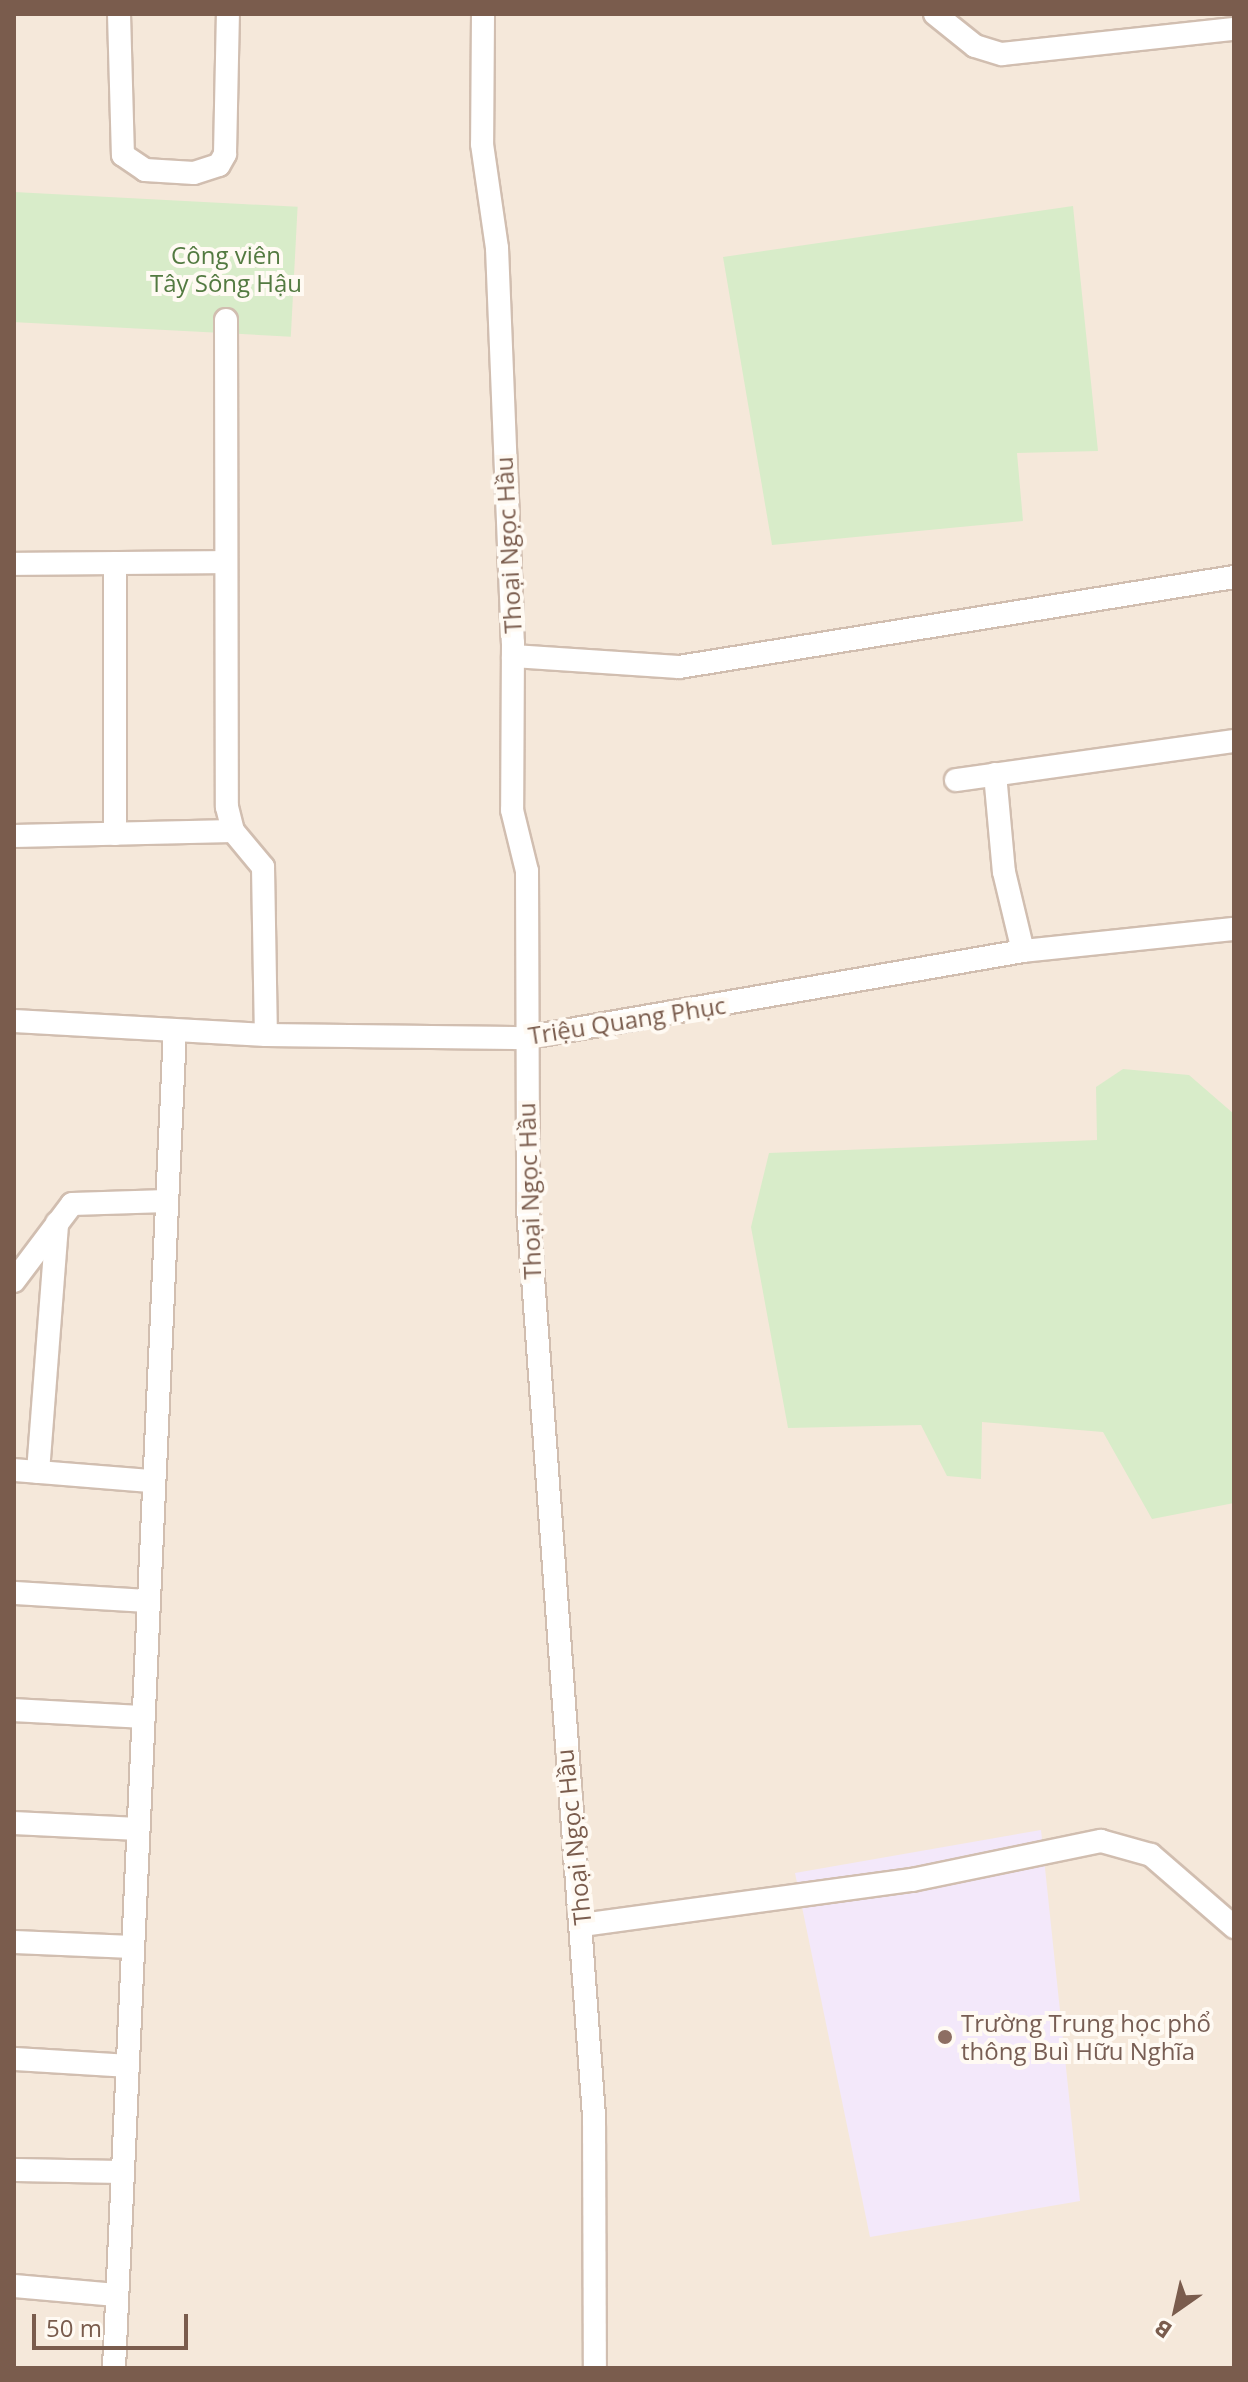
<!DOCTYPE html>
<html>
<head>
<meta charset="utf-8">
<style>
  body { margin:0 }
  #map { position:relative; width:1248px; height:2382px; overflow:hidden; background:#fdf6ec; font-family:"Open Sans",sans-serif }
  div>[style] { position:absolute }
  [style*='--x'] { left:calc(var(--x)*1px); top:calc(var(--y)*1px); width:calc(var(--w)*1px); rotate:calc(var(--a)*1deg) }
  .residential>* { inset:0; background:#f5e8da; transform-origin:0 0 }
  .education>* { inset:0; background:#f3e8fa }
  .green>* { inset:0; background:#d8ecc9; transform-origin:0 0 }
  .roads { filter:drop-shadow(2px 0 #d1beb0) drop-shadow(-2px 0 #d1beb0) drop-shadow(0 2px #d1beb0) drop-shadow(0 -2px #d1beb0) }
  .minor>* { height:22px; margin:-11px; padding:0 11px; transform-origin:11px; border-radius:11px; background:#fff }
  .dots>* { width:22px; height:22px; translate:-50% -50%; box-sizing:border-box; border:4px solid #fffaf3; border-radius:50% }
  span { translate:-50% -50%; white-space:nowrap; text-align:center; line-height:1.15; -webkit-text-stroke:8px #fffaf3; paint-order:stroke }
  .park-label { font-size:24px; color:#537a41 }
  .street-label { font-size:24px; color:#7a5c4d }
  .education-label { font-size:24px; color:#785e54 }
  .left { translate:0 -50%; text-align:left }
  .frame { position:absolute; inset:0; border:16px solid #7a5c4d; pointer-events:none }
  .north { position:absolute; left:1136px; top:2270px; width:80px; height:80px; -webkit-text-stroke:6px #fffaf3; paint-order:stroke; rotate:214deg; font-size:22px; font-weight:700; line-height:32px; text-align:center; color:#7a5c4d }
  .north::after { content:''; display:block; margin:auto; width:28px; height:36px; background:#7a5c4d; clip-path:polygon(50% 0,100% 100%,50% 72%,0 100%) }
  .scale { position:absolute; left:32px; top:2314px; width:156px; height:36px; box-sizing:border-box; border:4px solid #7a5c4d; border-top:0; padding-left:10px; font-size:24px; line-height:28px; white-space:nowrap; color:#7a5c4d; -webkit-text-stroke:6px #fffaf3; paint-order:stroke }
</style>
</head>
<body>
<div id="map">
  <div class="residential">
    <div style="left:14px;top:14px;width:1220px;height:2354px"></div>
  </div>
  <div class="education">
    <div style="clip-path:polygon(1041px 1830px,1080px 2201px,870px 2237px,795px 1873px)"></div>
  </div>
  <div class="green">
    <div style="left:14px;top:192px;width:284px;height:130px;rotate:3deg"></div>
    <div style="clip-path:polygon(1073px 206px,1098px 451px,1017px 453px,1023px 521px,772px 545px,723px 257px)"></div>
    <div style="clip-path:polygon(1123px 1069px,1189px 1075px,1234px 1114px,1234px 1503px,1152px 1519px,1103px 1432px,982px 1422px,981px 1479px,947px 1476px,921px 1425px,788px 1428px,751px 1227px,769px 1153px,1097px 1140px,1096px 1087px)"></div>
  </div>
  <div class="roads">
    <div class="minor">
      <div style="--x:119;--y:14;--w:141;--a:88.4"></div>
      <div style="--x:123;--y:155;--w:27;--a:34"></div>
      <div style="--x:145;--y:170;--w:49;--a:3.5"></div>
      <div style="--x:194;--y:173;--w:26;--a:-18"></div>
      <div style="--x:219;--y:165;--w:13;--a:-61"></div>
      <div style="--x:225;--y:154;--w:140;--a:-88.8"></div>
      <div style="--x:483;--y:14;--w:130;--a:90.4"></div>
      <div style="--x:482;--y:144;--w:105;--a:81.8"></div>
      <div style="--x:497;--y:248;--w:395;--a:87.7"></div>
      <div style="--x:513;--y:643;--w:167;--a:90.3"></div>
      <div style="--x:512;--y:810;--w:63;--a:76.2"></div>
      <div style="--x:527;--y:871;--w:338;--a:89.8"></div>
      <div style="--x:528;--y:1209;--w:909;--a:85.84"></div>
      <div style="--x:594;--y:2116;--w:252;--a:89.8"></div>
      <div style="--x:935;--y:14;--w:51;--a:38.7"></div>
      <div style="--x:975;--y:46;--w:28;--a:17"></div>
      <div style="--x:1002;--y:54;--w:233;--a:-6.2"></div>
      <div style="--x:226;--y:320;--w:487;--a:89.9"></div>
      <div style="--x:227;--y:807;--w:25;--a:76"></div>
      <div style="--x:233;--y:831;--w:47;--a:50.2"></div>
      <div style="--x:263;--y:867;--w:168;--a:89"></div>
      <div style="--x:115;--y:563;--w:271;--a:90"></div>
      <div style="--x:14;--y:564;--w:209;--a:-0.5"></div>
      <div style="--x:513;--y:656;--w:166;--a:3.8"></div>
      <div style="--x:679;--y:667;--w:562;--a:-9.21"></div>
      <div style="--x:995;--y:774;--w:98;--a:84.8"></div>
      <div style="--x:1004;--y:872;--w:81;--a:76.5"></div>
      <div style="--x:956;--y:780;--w:281;--a:-8"></div>
      <div style="--x:14;--y:836;--w:219;--a:-1.3"></div>
      <div style="--x:14;--y:1021;--w:252;--a:3.2"></div>
      <div style="--x:266;--y:1035;--w:258;--a:0.7"></div>
      <div style="--x:524;--y:1038;--w:507;--a:-9.89"></div>
      <div style="--x:1023;--y:951;--w:212;--a:-6"></div>
      <div style="--x:14;--y:1281;--w:96;--a:-53"></div>
      <div style="--x:72;--y:1204;--w:95;--a:-1.8"></div>
      <div style="--x:14;--y:1470;--w:138;--a:4.6"></div>
      <div style="--x:38;--y:1472;--w:250;--a:-85.6"></div>
      <div style="--x:14;--y:1593;--w:135;--a:3.4"></div>
      <div style="--x:14;--y:1710;--w:130;--a:3.1"></div>
      <div style="--x:14;--y:1823;--w:124;--a:2.8"></div>
      <div style="--x:582;--y:1925;--w:333;--a:-7.8"></div>
      <div style="--x:912;--y:1880;--w:193;--a:-11.7"></div>
      <div style="--x:1101;--y:1841;--w:52;--a:15.6"></div>
      <div style="--x:1151;--y:1855;--w:110;--a:40.9"></div>
      <div style="--x:14;--y:1942;--w:119;--a:2.4"></div>
      <div style="--x:14;--y:2059;--w:113;--a:3.5"></div>
      <div style="--x:14;--y:2170;--w:109;--a:1.1"></div>
      <div style="--x:14;--y:2286;--w:103;--a:5"></div>
      <div style="--x:114;--y:2368;--w:1338;--a:-87.39"></div>
    </div>
  </div>
  <div class="dots">
    <div style="left:945px;top:2037px;background:#8d6e63"></div>
  </div>
  <div class="park-label">
    <span style="left:226px;top:269px">Công viên<br>Tây Sông Hậu</span>
  </div>
  <div class="street-label">
    <span style="left:508px;top:545px;rotate:-93deg">Thoại Ngọc Hầu</span>
    <span style="left:627px;top:1020px;rotate:-9deg">Triệu Quang Phục</span>
    <span style="left:529px;top:1191px;rotate:-92deg">Thoại Ngọc Hầu</span>
    <span style="left:573px;top:1837px;rotate:-96deg">Thoại Ngọc Hầu</span>
  </div>
  <div class="education-label">
    <span class="left" style="left:961px;top:2037px">Trường Trung học phổ<br>thông Buì Hữu Nghĩa</span>
  </div>
  <div class="frame"></div>
  <div class="north">B</div>
  <div class="scale">50 m</div>
</div>
</body>
</html>
